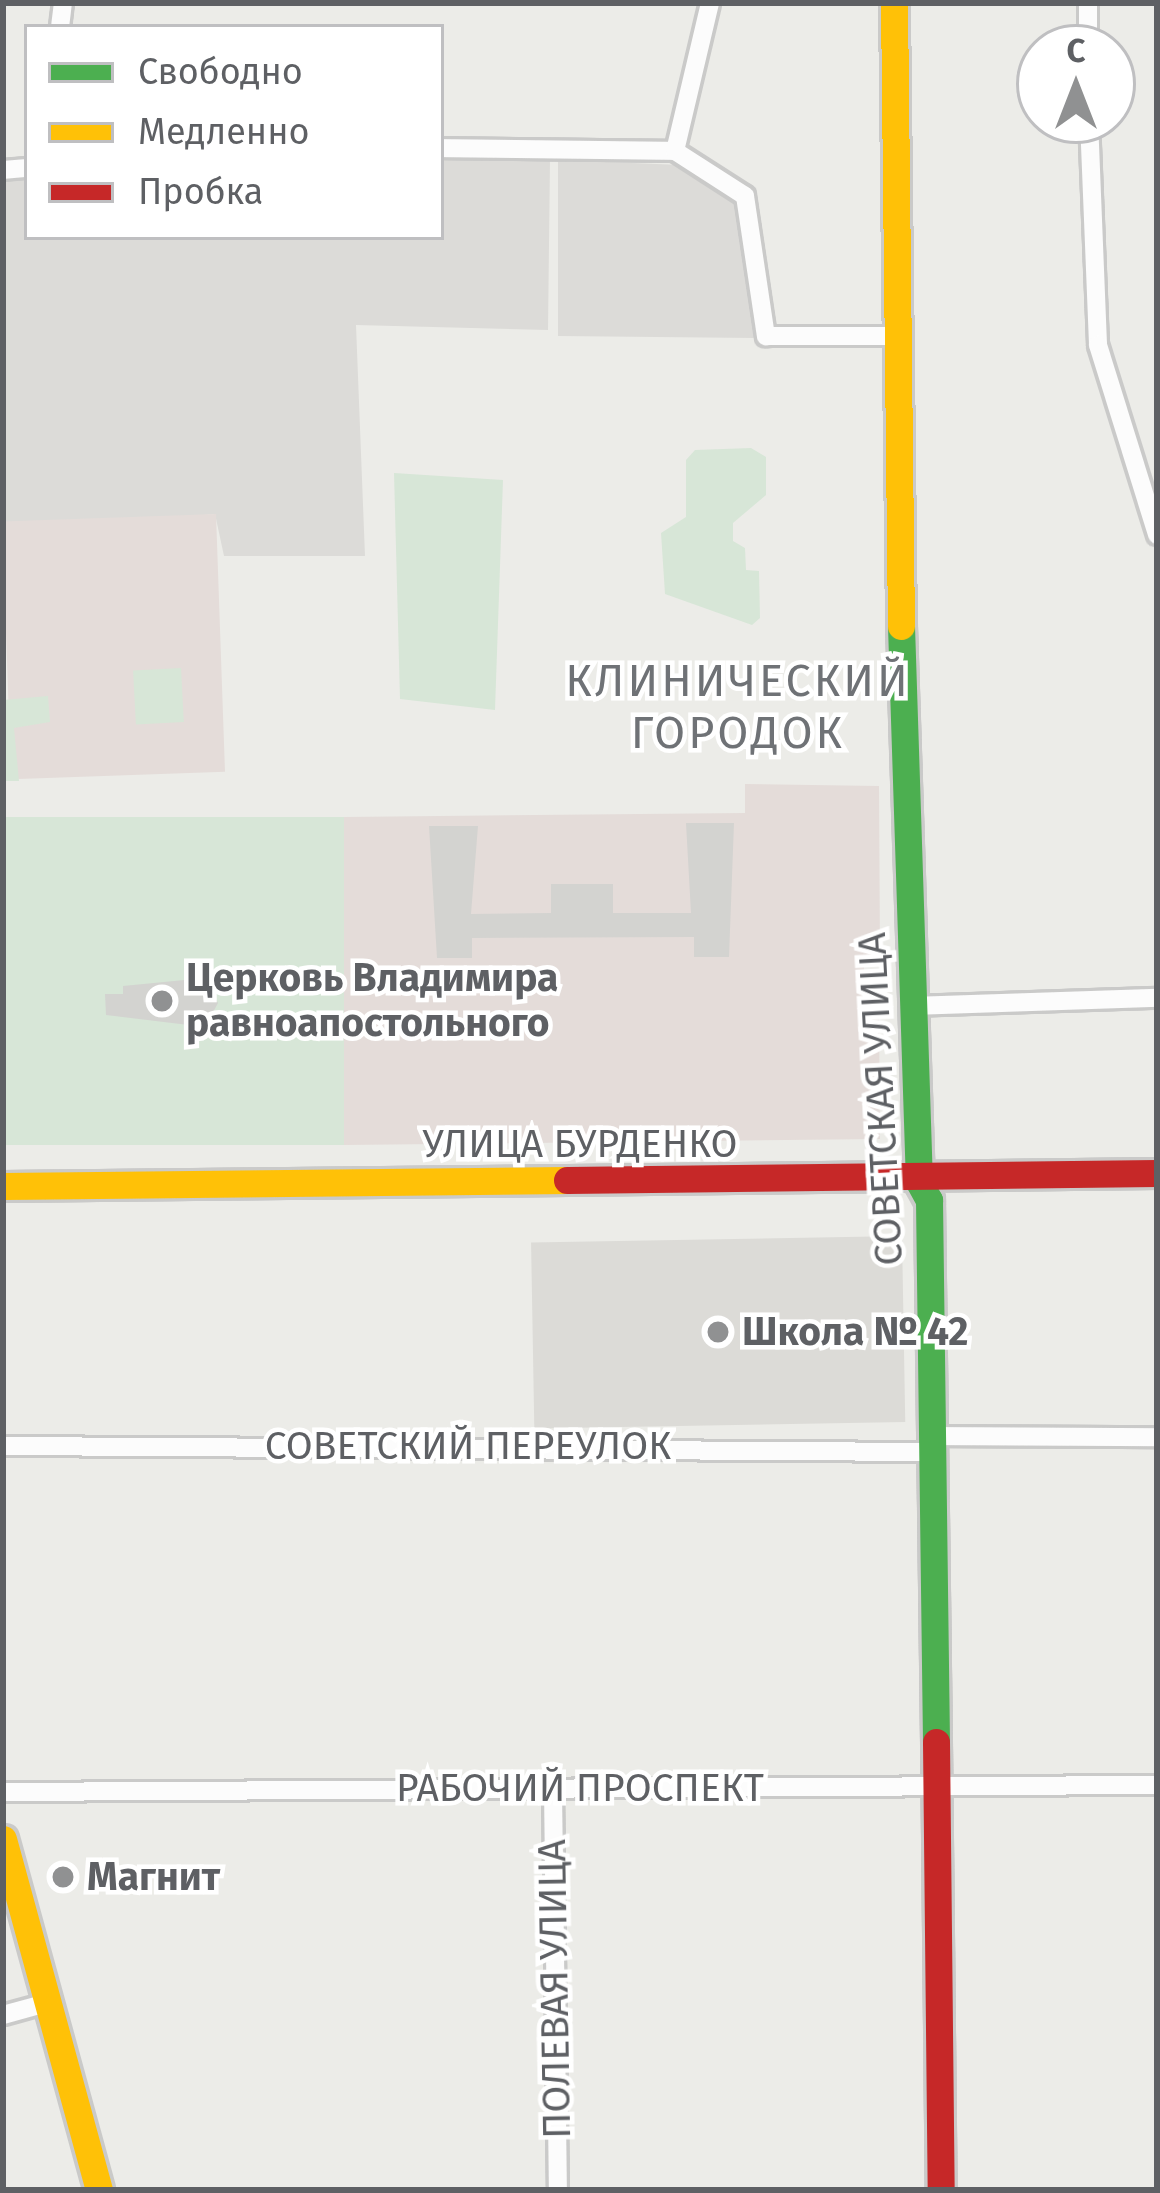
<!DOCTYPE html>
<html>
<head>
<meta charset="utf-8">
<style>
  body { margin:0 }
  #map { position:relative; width:1160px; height:2193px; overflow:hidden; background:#ecece8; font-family:"Fira Sans",sans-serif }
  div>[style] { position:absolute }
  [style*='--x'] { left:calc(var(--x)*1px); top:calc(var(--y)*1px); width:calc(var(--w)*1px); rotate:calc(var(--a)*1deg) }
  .industrial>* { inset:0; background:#dcdbd8 }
  .education>* { inset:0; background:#dcdbd7; transform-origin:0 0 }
  .medical>* { inset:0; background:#e4dcd9; transform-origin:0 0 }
  .green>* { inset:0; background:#d7e6d7; transform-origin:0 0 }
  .building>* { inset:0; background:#d3d3d0 }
  .roads { filter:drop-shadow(3px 0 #cacac9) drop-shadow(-3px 0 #cacac9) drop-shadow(0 3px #cacac9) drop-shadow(0 -3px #cacac9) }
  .street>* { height:18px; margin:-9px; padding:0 9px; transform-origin:9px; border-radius:9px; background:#fcfcfc }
  .fast>* { height:27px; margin:-13.5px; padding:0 13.5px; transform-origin:13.5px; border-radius:13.5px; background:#4caf50 }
  .slow>* { height:27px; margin:-13.5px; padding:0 13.5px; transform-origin:13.5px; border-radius:13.5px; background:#ffc107 }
  .jam>* { height:27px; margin:-13.5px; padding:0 13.5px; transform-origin:13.5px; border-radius:13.5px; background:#c62828 }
  .dots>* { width:33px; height:33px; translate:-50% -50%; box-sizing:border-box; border:6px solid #fff; border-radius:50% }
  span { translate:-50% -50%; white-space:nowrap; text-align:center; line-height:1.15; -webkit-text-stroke:9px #fff; paint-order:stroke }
  .poi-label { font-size:39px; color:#5e6064; font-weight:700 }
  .left { translate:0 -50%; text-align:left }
  .street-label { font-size:39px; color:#5e6064 }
  .quarter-label { font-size:45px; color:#6f7276; letter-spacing:3px }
  .frame { position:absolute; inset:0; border:6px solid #5e6064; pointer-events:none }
  .legend { position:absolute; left:24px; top:24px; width:420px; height:216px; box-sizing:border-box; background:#fff; border:3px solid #bfbfc1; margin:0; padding:15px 21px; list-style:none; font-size:36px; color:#5e6064 }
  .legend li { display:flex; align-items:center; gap:24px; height:60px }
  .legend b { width:60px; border:3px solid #bfbfc1 }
  .north { position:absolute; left:1016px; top:24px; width:120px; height:120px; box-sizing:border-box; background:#fff; border:3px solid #bfbfc1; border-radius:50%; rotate:0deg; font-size:33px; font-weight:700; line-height:48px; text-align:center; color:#5e6064 }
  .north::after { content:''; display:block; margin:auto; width:42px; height:54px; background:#909192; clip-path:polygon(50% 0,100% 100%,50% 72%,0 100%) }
</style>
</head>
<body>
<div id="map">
  <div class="industrial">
    <div style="clip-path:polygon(441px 159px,550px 160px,548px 330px,356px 325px,365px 556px,224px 556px,215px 514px,3px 533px,3px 177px,27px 178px,27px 237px,441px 237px)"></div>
    <div style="clip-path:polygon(558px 160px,681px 165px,744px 206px,754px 338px,558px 336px)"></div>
  </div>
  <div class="education">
    <div style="left:902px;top:1236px;width:186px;height:371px;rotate:89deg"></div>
  </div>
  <div class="medical">
    <div style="left:216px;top:514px;width:258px;height:214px;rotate:88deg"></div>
    <div style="clip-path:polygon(745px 784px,879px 786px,880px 958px,864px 959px,864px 1013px,879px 1013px,880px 1139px,343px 1145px,344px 817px,745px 813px)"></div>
  </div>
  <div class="green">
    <div style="clip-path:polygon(751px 448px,766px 457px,766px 495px,733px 523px,733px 541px,745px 548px,746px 570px,759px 571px,760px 618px,752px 625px,665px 594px,661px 533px,686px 517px,686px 460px,695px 450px)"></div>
    <div style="clip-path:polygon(394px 473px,503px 480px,495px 710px,400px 699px)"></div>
    <div style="left:181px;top:668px;width:54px;height:48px;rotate:87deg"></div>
    <div style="clip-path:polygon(48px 696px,50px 722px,14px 728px,19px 781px,3px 781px,3px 700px)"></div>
    <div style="left:344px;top:817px;width:328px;height:341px;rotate:90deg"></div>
  </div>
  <div class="building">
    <div style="clip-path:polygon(686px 823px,734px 823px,729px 957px,694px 957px,694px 937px,472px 938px,472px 958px,437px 958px,429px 826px,478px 826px,471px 914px,551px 913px,551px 884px,613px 884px,613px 913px,691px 913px)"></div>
    <div style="clip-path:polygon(205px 978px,218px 1003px,205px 1027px,106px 1015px,105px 994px,123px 994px,123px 986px)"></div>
  </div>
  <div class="roads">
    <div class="street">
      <div style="--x:1088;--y:3;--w:45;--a:90"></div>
      <div style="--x:60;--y:27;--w:24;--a:-83"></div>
      <div style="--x:1089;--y:120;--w:225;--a:87.7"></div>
      <div style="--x:1098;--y:345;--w:199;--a:72.7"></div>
      <div style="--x:441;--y:148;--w:234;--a:0.7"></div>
      <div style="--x:675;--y:151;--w:83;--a:32.7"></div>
      <div style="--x:745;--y:196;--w:142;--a:81.5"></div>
      <div style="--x:766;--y:336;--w:132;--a:0"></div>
      <div style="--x:675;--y:151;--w:152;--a:-76.7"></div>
      <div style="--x:3;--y:170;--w:24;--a:-5"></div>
      <div style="--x:913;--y:1006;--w:244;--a:-1.9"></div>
      <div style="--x:933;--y:1436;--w:224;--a:0.3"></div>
      <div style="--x:3;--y:1446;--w:930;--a:0.37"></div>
      <div style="--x:553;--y:1789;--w:401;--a:89.3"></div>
      <div style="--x:3;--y:1792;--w:1154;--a:-0.35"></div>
      <div style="--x:3;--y:2015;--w:41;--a:-15.4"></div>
    </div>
    <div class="fast">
      <div style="--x:901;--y:626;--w:556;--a:88.15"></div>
      <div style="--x:919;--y:1182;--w:21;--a:61"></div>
      <div style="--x:929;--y:1200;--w:542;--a:89.26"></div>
    </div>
    <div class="slow">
      <div style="--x:894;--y:3;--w:623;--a:89.36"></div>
      <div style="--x:3;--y:1186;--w:564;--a:-0.61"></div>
      <div style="--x:3;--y:1839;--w:364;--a:74.7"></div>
    </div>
    <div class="jam">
      <div style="--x:567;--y:1180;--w:590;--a:-0.68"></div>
      <div style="--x:936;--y:1742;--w:448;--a:89.4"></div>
    </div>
  </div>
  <div class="dots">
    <div style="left:162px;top:1001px;background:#909192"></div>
    <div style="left:718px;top:1332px;background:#909192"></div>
    <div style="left:63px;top:1877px;background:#909192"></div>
  </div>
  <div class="poi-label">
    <span class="left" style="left:186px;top:1001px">Церковь Владимира<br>равноапостольного</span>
    <span class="left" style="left:742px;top:1332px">Школа № 42</span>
    <span class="left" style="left:87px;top:1877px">Магнит</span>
  </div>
  <div class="street-label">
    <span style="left:881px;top:1099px;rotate:-93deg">СОВЕТСКАЯ УЛИЦА</span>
    <span style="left:580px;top:1144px">УЛИЦА БУРДЕНКО</span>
    <span style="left:468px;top:1446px">СОВЕТСКИЙ ПЕРЕУЛОК</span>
    <span style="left:580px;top:1788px">РАБОЧИЙ ПРОСПЕКТ</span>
    <span style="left:555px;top:1989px;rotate:-91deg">ПОЛЕВАЯ УЛИЦА</span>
  </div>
  <div class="quarter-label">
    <span style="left:738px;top:708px">КЛИНИЧЕСКИЙ<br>ГОРОДОК</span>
  </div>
  <div class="frame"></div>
  <ul class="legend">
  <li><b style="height:15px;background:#4caf50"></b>Свободно</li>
  <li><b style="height:15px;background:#ffc107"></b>Медленно</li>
  <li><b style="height:15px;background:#c62828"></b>Пробка</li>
  </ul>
  <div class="north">С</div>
</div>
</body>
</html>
